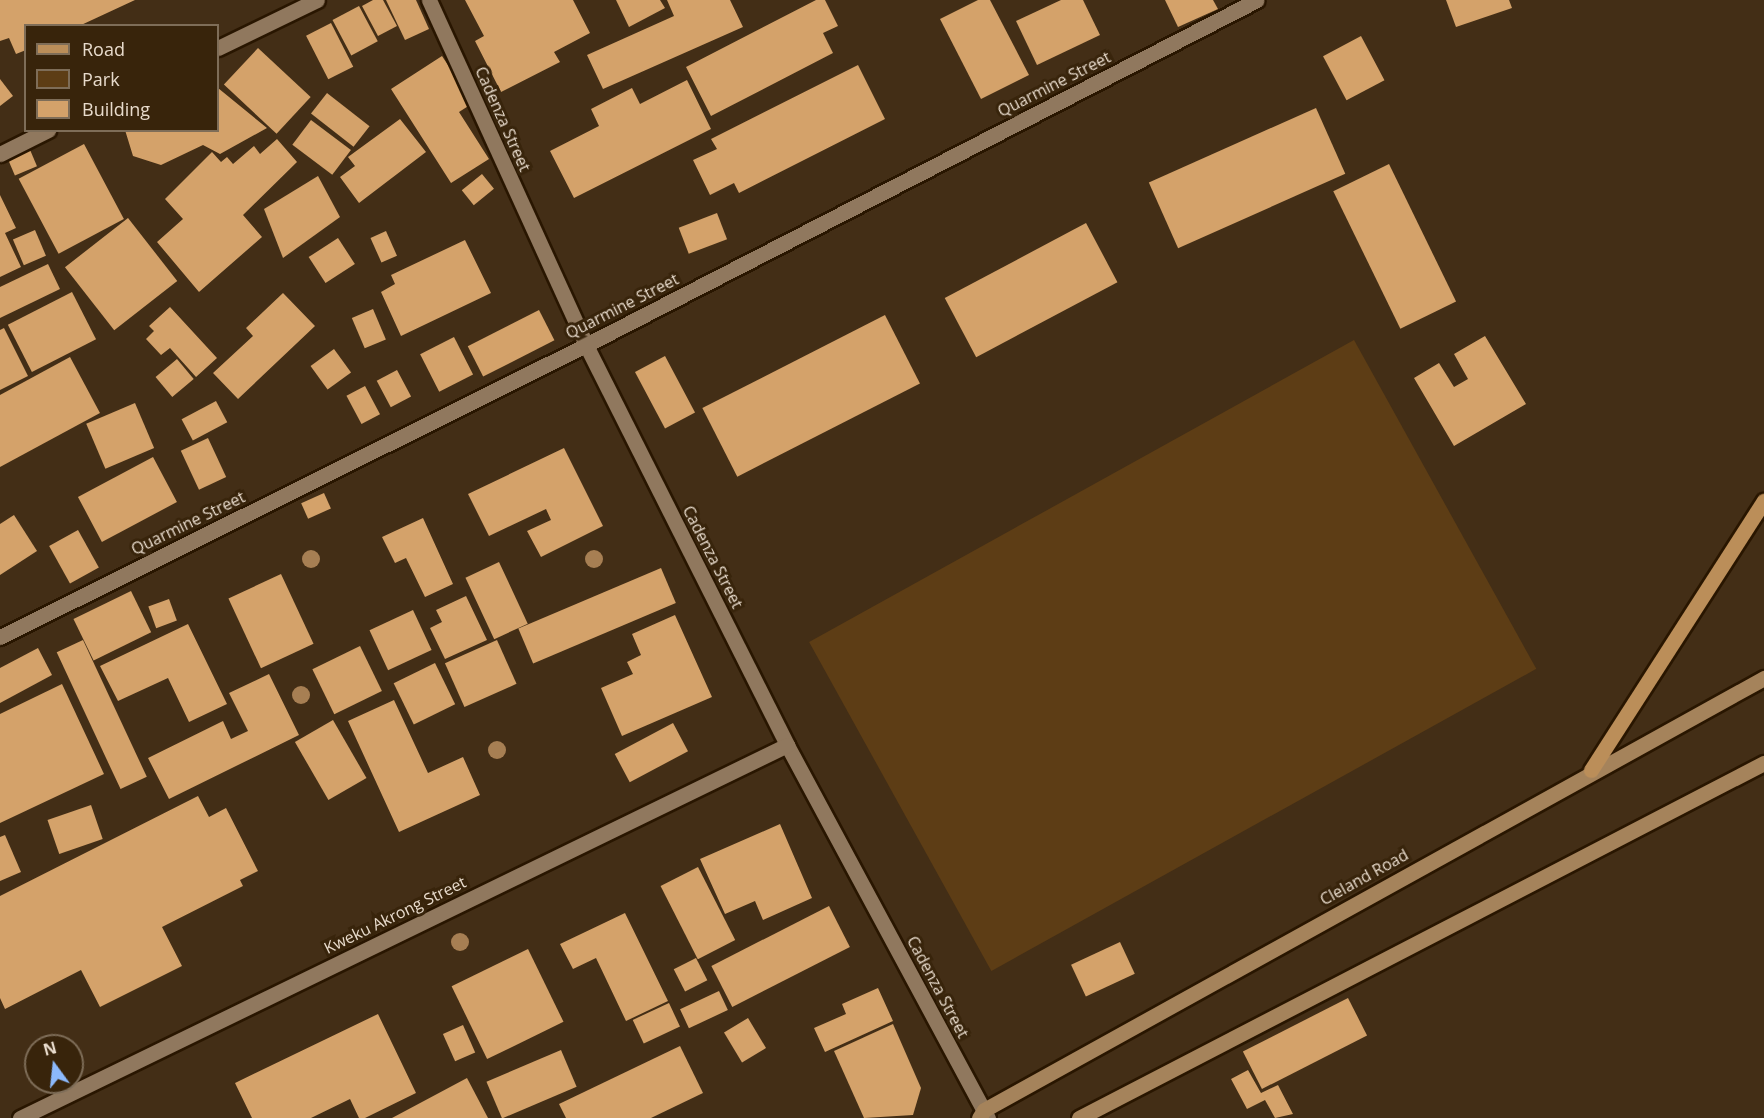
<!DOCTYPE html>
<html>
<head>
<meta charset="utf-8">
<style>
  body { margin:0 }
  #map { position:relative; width:1764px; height:1118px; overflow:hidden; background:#432e16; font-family:"Open Sans",sans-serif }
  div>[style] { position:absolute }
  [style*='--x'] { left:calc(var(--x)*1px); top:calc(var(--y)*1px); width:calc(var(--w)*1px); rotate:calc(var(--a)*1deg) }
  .green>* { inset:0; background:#5d3d15; transform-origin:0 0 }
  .building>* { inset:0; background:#d4a26a; transform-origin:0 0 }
  .roads { filter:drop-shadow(2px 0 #291600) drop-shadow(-2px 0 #291600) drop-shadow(0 2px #291600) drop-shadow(0 -2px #291600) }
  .street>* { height:15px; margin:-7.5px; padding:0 7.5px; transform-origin:7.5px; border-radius:7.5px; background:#90785e }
  .secondary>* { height:15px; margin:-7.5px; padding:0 7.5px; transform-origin:7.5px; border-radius:7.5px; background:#a5835b }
  .primary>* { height:15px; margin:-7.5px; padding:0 7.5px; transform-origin:7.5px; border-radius:7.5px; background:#bb8e59 }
  .trees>* { width:18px; height:18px; margin:-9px; border-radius:50%; background:#a77f53 }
  span { translate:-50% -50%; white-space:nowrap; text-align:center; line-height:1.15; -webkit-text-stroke:6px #38240b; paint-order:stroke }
  .street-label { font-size:16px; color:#e8dbcc }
  .legend { position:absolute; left:24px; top:24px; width:195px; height:108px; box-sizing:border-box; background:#38240b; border:2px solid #7e6d58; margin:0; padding:8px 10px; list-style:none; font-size:18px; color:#e8dbcc }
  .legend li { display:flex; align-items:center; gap:12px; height:30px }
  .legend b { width:30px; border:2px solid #7e6d58 }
  .north { position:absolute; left:24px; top:1034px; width:60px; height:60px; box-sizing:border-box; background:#38240b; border:2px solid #7e6d58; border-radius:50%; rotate:345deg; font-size:16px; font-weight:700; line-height:24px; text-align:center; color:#e8dbcc }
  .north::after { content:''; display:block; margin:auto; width:21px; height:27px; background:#8cb9fc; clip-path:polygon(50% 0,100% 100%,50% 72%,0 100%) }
</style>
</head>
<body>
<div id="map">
  <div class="green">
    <div style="left:1354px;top:340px;width:376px;height:623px;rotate:61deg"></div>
  </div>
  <div class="building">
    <div style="clip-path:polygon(0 0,135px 0,79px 26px,26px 26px,26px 50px,16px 54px,9px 38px,0 41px)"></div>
    <div style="clip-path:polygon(373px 0,383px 0,397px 26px,378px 36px,362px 6px)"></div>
    <div style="clip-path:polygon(386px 0,416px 0,429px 29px,405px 40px)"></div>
    <div style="clip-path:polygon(465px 0,573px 0,590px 33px,554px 52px,560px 62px,501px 92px,475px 41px,484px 36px)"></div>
    <div style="clip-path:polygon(616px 0,660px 0,665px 8px,629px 27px)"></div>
    <div style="clip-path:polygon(667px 0,730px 0,743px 27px,603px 89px,587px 55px,674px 16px)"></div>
    <div style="clip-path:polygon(816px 0,825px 0,838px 26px,823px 33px,833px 53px,711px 116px,686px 67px)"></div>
    <div style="clip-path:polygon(978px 0,990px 0,1029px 75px,981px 99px,940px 19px)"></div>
    <div style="clip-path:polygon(1061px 0,1083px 0,1100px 35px,1037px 65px,1016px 21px)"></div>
    <div style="clip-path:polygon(1165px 0,1213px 0,1218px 9px,1178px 27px)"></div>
    <div style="clip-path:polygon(1446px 0,1509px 0,1512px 8px,1456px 27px)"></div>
    <div style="left:359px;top:6px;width:40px;height:30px;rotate:62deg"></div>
    <div style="left:331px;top:23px;width:49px;height:28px;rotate:63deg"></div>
    <div style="left:1361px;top:36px;width:50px;height:43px;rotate:62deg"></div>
    <div style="left:258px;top:48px;width:72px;height:50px;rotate:43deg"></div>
    <div style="clip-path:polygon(442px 56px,473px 103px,459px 112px,489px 159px,451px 183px,391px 89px)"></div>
    <div style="clip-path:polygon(858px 65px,885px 119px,739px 193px,734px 183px,710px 195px,693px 160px,717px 149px,711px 139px)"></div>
    <div style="clip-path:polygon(0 79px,13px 96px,0 106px)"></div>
    <div style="clip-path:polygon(687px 80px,711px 129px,574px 198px,550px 151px,599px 126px,591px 109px,632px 88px,640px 104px)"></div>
    <div style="clip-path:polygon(218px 88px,267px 128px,220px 154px,203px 145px,161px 165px,133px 156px,125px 130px,218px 130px)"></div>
    <div style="left:327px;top:93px;width:54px;height:26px;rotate:38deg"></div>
    <div style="left:1316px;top:108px;width:72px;height:183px;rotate:66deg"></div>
    <div style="clip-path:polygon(400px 119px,426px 152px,359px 203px,340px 177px,355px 166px,348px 157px)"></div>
    <div style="left:311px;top:120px;width:50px;height:31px;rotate:37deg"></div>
    <div style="clip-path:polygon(277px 139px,297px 162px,243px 215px,262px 237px,199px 292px,157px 242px,183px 219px,165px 199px,212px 152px,221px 162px,227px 157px,233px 164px,254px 146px,260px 154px)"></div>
    <div style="left:84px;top:144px;width:85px;height:74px;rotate:62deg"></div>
    <div style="left:28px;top:145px;width:23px;height:24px;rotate:67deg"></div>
    <div style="left:1389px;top:164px;width:153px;height:62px;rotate:64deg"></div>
    <div style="left:482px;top:174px;width:19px;height:26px;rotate:51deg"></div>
    <div style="clip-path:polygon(318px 176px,340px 217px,283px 258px,264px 209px)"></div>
    <div style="clip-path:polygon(0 195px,16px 228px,5px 233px,21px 267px,0 277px)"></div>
    <div style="left:717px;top:213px;width:28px;height:41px;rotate:69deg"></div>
    <div style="left:128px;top:218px;width:80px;height:80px;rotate:52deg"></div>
    <div style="left:1086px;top:223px;width:67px;height:160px;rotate:62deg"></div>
    <div style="left:35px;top:230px;width:28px;height:24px;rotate:67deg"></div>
    <div style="left:386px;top:231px;width:27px;height:17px;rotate:66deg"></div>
    <div style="left:338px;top:238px;width:31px;height:35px;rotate:57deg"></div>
    <div style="clip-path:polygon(465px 240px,491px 293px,401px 336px,381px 292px,395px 284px,391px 275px)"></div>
    <div style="clip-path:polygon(48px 264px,60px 289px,0 318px,0 287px)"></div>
    <div style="left:72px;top:292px;width:53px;height:72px;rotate:63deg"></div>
    <div style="clip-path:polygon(283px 293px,315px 326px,238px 399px,213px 373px,253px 336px,246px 328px)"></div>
    <div style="clip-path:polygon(170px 307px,217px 358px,196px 377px,170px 348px,161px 355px,146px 339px,154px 331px,149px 326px)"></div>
    <div style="left:373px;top:309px;width:33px;height:23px;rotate:67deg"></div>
    <div style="left:539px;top:310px;width:34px;height:80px;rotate:63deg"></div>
    <div style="left:885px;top:315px;width:77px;height:205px;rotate:63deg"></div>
    <div style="clip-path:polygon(4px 328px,28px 376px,0 390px,0 330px)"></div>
    <div style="clip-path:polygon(1485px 336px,1526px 404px,1454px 446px,1414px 378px,1439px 363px,1454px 387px,1468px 379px,1454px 354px)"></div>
    <div style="left:454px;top:337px;width:42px;height:38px;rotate:63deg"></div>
    <div style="left:334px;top:349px;width:29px;height:29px;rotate:54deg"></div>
    <div style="left:665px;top:356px;width:64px;height:34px;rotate:62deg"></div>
    <div style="clip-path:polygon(70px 357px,100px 413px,0 467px,0 395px)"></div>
    <div style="left:177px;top:359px;width:26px;height:28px;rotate:50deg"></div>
    <div style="left:397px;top:370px;width:30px;height:23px;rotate:62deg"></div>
    <div style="left:365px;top:386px;width:32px;height:21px;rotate:62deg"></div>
    <div style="left:216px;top:401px;width:24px;height:39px;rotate:62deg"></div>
    <div style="left:135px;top:403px;width:49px;height:53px;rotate:67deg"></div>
    <div style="left:208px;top:438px;width:43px;height:30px;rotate:65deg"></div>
    <div style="clip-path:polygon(564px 448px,603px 526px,541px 557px,527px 531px,551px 520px,546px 509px,489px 536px,468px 494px)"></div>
    <div style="left:153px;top:457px;width:51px;height:85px;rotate:62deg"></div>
    <div style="left:324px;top:493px;width:17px;height:25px;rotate:66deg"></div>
    <div style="clip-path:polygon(14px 515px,37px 551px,0 575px,0 524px)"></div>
    <div style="clip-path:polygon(423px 518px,453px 584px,425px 597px,406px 558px,395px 563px,382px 537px)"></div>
    <div style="left:78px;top:530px;width:43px;height:33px;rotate:61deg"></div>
    <div style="left:499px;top:562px;width:68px;height:37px;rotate:65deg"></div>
    <div style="left:661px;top:568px;width:38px;height:155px;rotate:67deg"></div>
    <div style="left:281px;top:574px;width:77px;height:58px;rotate:65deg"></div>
    <div style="left:131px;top:591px;width:46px;height:64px;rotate:64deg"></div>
    <div style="clip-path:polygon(466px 596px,487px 640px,445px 659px,430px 628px,442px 622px,436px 610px)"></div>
    <div style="left:169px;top:599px;width:23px;height:22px;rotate:70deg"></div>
    <div style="left:413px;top:610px;width:44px;height:48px;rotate:65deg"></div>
    <div style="clip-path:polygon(675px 615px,712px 697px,622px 736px,601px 688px,633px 674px,627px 662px,641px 655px,632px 634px)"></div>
    <div style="clip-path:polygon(188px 624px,227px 704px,189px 722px,168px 678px,118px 701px,100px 666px)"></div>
    <div style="left:83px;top:640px;width:151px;height:29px;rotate:65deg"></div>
    <div style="left:497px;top:640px;width:48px;height:57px;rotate:66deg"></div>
    <div style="left:360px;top:646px;width:50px;height:53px;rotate:64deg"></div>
    <div style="clip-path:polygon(38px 648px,52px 675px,0 703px,0 668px)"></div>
    <div style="left:435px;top:663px;width:46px;height:46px;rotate:64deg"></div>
    <div style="clip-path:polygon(269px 674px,299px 735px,169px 799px,148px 758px,223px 721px,231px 739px,248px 731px,229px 693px)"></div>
    <div style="clip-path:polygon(62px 684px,104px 774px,0 823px,0 714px)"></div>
    <div style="clip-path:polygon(394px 700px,428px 773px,463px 757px,480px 795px,399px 832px,348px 721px)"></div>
    <div style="left:333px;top:720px;width:67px;height:44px;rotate:60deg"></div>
    <div style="left:673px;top:723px;width:32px;height:66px;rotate:62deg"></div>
    <div style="clip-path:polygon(198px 796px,209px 817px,226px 808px,258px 871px,240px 880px,243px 886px,162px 927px,182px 966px,100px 1007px,81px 970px,5px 1009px,0 998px,0 896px)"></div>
    <div style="left:91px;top:805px;width:36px;height:46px;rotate:71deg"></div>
    <div style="clip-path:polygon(780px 824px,812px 898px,763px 920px,755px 901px,725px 914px,700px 859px)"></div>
    <div style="clip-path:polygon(5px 835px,21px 872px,0 881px,0 837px)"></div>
    <div style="left:698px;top:867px;width:82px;height:42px;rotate:63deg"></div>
    <div style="left:829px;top:906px;width:46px;height:132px;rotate:63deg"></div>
    <div style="clip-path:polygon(625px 913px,668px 1001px,626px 1021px,596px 958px,573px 969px,560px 944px)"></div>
    <div style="left:1120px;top:942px;width:35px;height:54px;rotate:65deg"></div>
    <div style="left:528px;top:949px;width:81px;height:85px;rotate:64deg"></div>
    <div style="left:696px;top:958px;width:25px;height:25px;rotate:63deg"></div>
    <div style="clip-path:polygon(878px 988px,893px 1021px,825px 1052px,814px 1028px,846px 1014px,842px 1004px)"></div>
    <div style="left:719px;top:991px;width:21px;height:43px;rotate:65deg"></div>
    <div style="left:1348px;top:998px;width:42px;height:118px;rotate:63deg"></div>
    <div style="left:669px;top:1003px;width:26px;height:40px;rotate:65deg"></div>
    <div style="clip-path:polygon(378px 1014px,416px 1093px,365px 1118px,359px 1118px,350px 1099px,311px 1118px,252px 1118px,235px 1083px)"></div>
    <div style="left:748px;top:1018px;width:35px;height:28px;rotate:59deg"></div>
    <div style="clip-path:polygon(893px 1024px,921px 1088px,913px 1115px,864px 1118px,834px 1051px)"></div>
    <div style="left:463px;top:1025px;width:30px;height:22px;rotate:66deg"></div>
    <div style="clip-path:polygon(680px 1046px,703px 1093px,651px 1118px,566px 1118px,559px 1104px)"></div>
    <div style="left:561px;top:1050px;width:40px;height:81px;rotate:67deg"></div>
    <div style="clip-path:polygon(1248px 1070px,1261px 1093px,1278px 1085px,1293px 1114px,1275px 1118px,1265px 1100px,1247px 1109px,1231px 1079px)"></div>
    <div style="clip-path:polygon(467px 1078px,488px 1118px,392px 1118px)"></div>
  </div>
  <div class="roads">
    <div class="street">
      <div style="--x:429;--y:0;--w:379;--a:65.5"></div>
      <div style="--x:586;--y:345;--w:448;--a:63.3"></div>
      <div style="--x:787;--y:745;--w:424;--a:61.7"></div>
      <div style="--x:218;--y:48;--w:110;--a:-25.9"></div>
      <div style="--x:0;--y:154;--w:54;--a:-26.6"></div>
      <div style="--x:0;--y:637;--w:655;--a:-26.49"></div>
      <div style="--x:586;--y:345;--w:754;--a:-27.21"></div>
      <div style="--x:20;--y:1118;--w:853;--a:-25.93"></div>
    </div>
    <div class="secondary">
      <div style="--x:979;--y:1118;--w:9;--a:-58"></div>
      <div style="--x:984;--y:1110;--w:892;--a:-28.98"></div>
      <div style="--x:1079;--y:1118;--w:772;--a:-27.4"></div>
    </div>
    <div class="primary">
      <div style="--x:1591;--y:770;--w:320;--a:-57.3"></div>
    </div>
  </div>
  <div class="trees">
    <div style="left:311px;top:559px"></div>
    <div style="left:594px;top:559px"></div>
    <div style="left:301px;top:695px"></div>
    <div style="left:497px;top:750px"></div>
    <div style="left:460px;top:942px"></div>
  </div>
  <div class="street-label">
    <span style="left:1054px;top:84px;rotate:-27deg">Quarmine Street</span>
    <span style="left:503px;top:119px;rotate:66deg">Cadenza Street</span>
    <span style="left:622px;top:306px;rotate:-27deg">Quarmine Street</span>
    <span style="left:188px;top:523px;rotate:-26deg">Quarmine Street</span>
    <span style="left:713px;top:557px;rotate:63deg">Cadenza Street</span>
    <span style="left:1364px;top:877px;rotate:-29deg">Cleland Road</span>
    <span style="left:395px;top:915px;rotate:-26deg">Kweku Akrong Street</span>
    <span style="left:938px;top:987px;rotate:62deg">Cadenza Street</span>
  </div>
  <ul class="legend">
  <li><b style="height:8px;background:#bb8e59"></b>Road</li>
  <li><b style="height:16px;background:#5d3d15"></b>Park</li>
  <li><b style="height:16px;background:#d4a26a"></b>Building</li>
  </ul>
  <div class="north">N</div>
</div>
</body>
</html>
